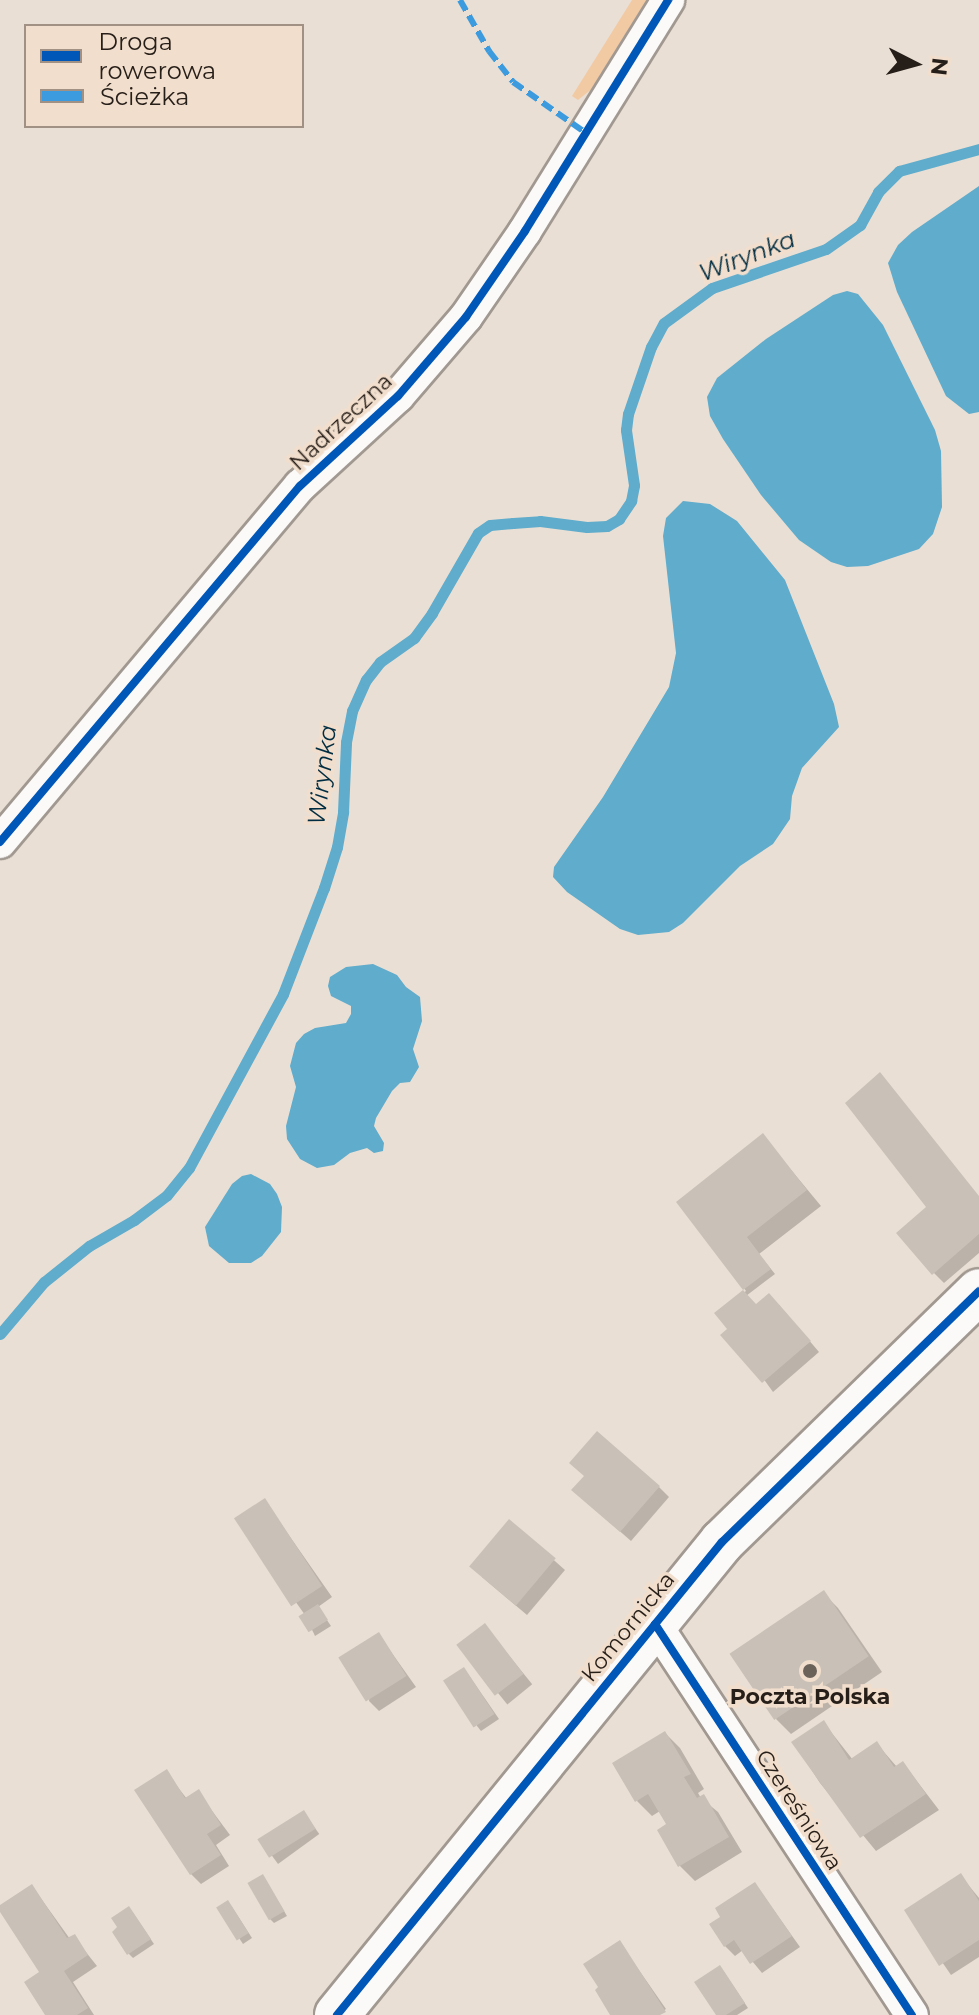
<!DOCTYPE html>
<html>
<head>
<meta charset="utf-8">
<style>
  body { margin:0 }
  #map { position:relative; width:979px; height:2015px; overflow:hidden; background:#eadfd4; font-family:Montserrat,sans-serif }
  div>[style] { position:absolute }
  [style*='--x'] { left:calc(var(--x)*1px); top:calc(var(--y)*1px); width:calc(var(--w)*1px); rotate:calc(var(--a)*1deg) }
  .green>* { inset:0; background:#f1caa4 }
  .water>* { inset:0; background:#5faccc }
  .shadow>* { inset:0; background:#0003; transform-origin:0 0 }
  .stream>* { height:11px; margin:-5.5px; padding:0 5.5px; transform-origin:5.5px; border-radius:5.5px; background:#5faccc }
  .building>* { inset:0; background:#c9c1b8; transform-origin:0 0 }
  .roads { filter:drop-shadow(2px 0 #a19991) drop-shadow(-2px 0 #a19991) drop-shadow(0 2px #a19991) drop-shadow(0 -2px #a19991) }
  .street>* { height:32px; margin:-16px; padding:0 16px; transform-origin:16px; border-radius:16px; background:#fcfaf9 }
  .secondary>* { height:44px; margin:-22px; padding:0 22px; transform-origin:22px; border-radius:22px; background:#fcfaf9 }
  .quiet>* { height:6px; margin-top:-3px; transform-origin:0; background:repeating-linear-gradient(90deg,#3c9bdf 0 12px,transparent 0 18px) }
  .cycleway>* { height:8px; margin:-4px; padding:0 4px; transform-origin:4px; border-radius:4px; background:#0057b8 }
  .dots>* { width:22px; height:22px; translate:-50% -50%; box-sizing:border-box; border:4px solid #f2decc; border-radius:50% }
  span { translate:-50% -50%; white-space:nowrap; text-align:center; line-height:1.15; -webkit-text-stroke:7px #f2decc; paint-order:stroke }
  .street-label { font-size:22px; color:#261e18 }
  .poi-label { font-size:22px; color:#261e18; font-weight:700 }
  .water-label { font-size:24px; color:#002d42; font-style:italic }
  .legend { position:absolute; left:24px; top:24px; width:280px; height:104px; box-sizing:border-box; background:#f2decc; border:2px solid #a09184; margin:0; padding:10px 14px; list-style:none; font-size:24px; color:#261e18 }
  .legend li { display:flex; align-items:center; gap:16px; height:40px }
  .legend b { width:40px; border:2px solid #a09184 }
  .north { position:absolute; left:875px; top:24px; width:80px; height:80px; -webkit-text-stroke:6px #f2decc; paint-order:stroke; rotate:96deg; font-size:22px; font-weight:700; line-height:32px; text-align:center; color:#261e18 }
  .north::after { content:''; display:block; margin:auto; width:28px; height:36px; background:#261e18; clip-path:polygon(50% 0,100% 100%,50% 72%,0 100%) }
</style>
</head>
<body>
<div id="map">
  <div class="green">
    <div style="clip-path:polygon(632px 0,647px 0,593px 88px,578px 100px,572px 96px)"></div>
  </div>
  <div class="water">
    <div style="clip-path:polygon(979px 186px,979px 412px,969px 414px,946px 396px,897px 292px,888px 263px,898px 245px,912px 232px)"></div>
    <div style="clip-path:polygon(847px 291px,858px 294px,883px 325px,935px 430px,941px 451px,942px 507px,933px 534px,919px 549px,868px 566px,847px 567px,831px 562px,799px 540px,761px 495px,723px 439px,710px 416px,707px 397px,717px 378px,766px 339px,833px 295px)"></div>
    <div style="clip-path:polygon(683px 501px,710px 504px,737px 521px,785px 580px,834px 704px,839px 727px,802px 768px,792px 796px,790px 819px,773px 844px,740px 866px,683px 923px,669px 932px,638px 935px,620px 929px,567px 892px,553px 877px,554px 867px,603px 797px,669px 687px,676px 653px,663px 536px,666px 518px)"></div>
    <div style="clip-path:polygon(373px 964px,397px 975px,406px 987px,420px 997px,422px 1021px,413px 1049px,419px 1067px,410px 1082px,400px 1083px,392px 1091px,376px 1118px,374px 1126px,384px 1143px,383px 1151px,374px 1153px,367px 1148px,350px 1153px,334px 1165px,317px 1168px,300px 1159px,287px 1139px,286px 1126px,296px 1087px,290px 1066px,296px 1043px,304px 1034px,315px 1028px,346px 1023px,351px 1014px,351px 1006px,331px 996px,328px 986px,330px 977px,346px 967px)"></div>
    <div style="clip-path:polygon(251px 1174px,270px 1184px,277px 1194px,282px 1207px,281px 1232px,262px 1256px,251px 1263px,229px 1263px,209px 1246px,205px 1227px,232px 1184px,242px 1176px)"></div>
  </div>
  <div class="shadow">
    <div style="clip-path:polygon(880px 1075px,979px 1198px,979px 1253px,944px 1283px,934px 1273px,929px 1207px)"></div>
    <div style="clip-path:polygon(763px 1136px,821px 1206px,759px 1254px,775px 1274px,746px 1296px,756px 1307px,779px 1305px,819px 1352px,773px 1392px,717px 1314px,746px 1291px,721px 1257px)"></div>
    <div style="clip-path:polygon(659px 1487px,669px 1497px,631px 1541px,584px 1500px)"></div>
    <div style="clip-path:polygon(265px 1501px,332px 1597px,318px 1607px,331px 1626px,315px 1636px,305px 1615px,237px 1519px)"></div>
    <div style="clip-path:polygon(510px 1521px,565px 1570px,527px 1615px,482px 1577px)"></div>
    <div style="clip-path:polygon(823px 1593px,838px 1608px,882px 1672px,791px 1734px,776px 1719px)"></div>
    <div style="left:485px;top:1626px;width:75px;height:32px;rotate:51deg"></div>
    <div style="clip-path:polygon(379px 1635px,416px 1687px,379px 1711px,369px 1701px)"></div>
    <div style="clip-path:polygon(468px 1674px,499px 1719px,481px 1731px,477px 1726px)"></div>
    <div style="clip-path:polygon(824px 1723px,853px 1760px,877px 1744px,897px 1767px,903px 1763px,939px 1810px,876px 1851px,820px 1783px,794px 1743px)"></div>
    <div style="clip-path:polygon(665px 1733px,680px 1748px,704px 1789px,698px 1793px,701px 1798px,718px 1812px,742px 1852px,695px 1881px,680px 1866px,659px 1830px,668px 1825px,660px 1811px,652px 1816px,637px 1801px)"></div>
    <div style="clip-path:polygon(166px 1772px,187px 1799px,198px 1792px,230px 1835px,216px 1845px,229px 1866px,201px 1884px,191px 1874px)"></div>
    <div style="left:304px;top:1813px;width:26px;height:51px;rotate:54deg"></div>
    <div style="clip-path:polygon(263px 1876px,287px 1916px,274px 1923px,270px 1919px)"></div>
    <div style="clip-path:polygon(961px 1876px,979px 1898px,979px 1957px,951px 1975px,907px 1911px)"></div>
    <div style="clip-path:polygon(755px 1884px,800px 1947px,762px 1973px,743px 1950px,735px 1956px,725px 1946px,723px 1917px)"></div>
    <div style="clip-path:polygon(32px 1886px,70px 1939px,74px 1937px,97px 1966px,73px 1982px,94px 2015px,48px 2015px,42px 1972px,0 1908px)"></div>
    <div style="clip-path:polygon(232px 1907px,252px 1938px,243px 1944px,219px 1908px)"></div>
    <div style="clip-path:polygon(133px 1913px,154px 1944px,133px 1958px,129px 1954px)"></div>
    <div style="clip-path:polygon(620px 1943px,666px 2009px,657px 2015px,614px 2015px)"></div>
    <div style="clip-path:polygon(724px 1972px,748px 2008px,737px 2015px,718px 2015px)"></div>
  </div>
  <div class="stream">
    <div style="--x:0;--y:1334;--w:68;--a:-49.8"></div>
    <div style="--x:44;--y:1282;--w:58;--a:-38.7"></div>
    <div style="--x:89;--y:1246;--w:52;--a:-30"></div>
    <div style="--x:134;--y:1220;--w:41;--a:-37.1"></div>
    <div style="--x:167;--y:1195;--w:35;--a:-51"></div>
    <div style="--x:189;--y:1168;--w:198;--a:-61.6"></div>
    <div style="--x:283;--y:994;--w:114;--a:-68.9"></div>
    <div style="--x:324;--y:888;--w:43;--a:-72.4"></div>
    <div style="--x:337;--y:847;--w:36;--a:-80"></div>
    <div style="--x:343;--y:812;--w:70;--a:-87.5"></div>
    <div style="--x:346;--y:742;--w:32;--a:-79"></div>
    <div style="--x:352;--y:711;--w:34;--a:-66"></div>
    <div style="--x:366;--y:680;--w:23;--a:-52"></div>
    <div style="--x:380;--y:662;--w:42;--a:-35.2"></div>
    <div style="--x:414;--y:638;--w:31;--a:-54"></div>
    <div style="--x:432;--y:613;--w:92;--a:-60.1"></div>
    <div style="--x:478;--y:533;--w:14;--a:-34"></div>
    <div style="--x:490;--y:525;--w:23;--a:-5"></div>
    <div style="--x:513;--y:523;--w:27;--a:-4"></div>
    <div style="--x:540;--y:521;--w:47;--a:7.3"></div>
    <div style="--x:587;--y:527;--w:20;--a:-3"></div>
    <div style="--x:607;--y:526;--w:14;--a:-30"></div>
    <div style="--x:619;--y:519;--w:22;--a:-56"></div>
    <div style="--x:631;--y:501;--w:16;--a:-79"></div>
    <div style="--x:634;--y:485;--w:56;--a:-98.3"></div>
    <div style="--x:626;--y:430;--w:16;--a:-83"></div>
    <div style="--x:628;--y:414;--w:71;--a:-71.1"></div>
    <div style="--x:651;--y:347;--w:27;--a:-62"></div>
    <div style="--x:664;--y:323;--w:59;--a:-36.1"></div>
    <div style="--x:712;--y:288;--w:120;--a:-18.9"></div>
    <div style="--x:826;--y:249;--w:42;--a:-35.2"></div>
    <div style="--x:860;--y:225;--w:38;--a:-61"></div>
    <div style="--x:878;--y:192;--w:30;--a:-45"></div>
    <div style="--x:899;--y:171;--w:83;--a:-15.4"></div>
  </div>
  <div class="building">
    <div style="clip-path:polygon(880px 1072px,979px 1196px,979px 1234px,932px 1275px,896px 1233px,926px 1207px,845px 1103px)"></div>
    <div style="clip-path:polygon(763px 1133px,807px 1190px,747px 1237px,771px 1269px,743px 1290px,676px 1202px)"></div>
    <div style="clip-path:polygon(743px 1290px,756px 1304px,769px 1293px,811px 1341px,762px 1383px,720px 1335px,727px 1329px,714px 1313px)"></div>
    <div style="clip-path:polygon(597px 1431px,660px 1486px,620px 1532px,571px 1490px,584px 1476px,569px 1463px)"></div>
    <div style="left:265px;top:1498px;width:105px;height:37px;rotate:57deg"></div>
    <div style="left:509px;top:1519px;width:61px;height:62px;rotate:40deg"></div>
    <div style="left:824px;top:1590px;width:80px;height:114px;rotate:56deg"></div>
    <div style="left:318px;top:1604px;width:19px;height:23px;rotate:58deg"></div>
    <div style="left:485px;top:1623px;width:64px;height:36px;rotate:53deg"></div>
    <div style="left:379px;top:1632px;width:52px;height:48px;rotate:58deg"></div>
    <div style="left:464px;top:1667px;width:56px;height:25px;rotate:57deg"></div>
    <div style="clip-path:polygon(824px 1720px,849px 1760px,877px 1741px,894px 1767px,903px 1761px,926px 1794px,860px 1838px,791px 1742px)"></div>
    <div style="clip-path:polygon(665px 1731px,691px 1774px,684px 1777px,697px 1798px,704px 1794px,729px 1837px,678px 1867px,657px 1830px,666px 1824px,648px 1794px,635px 1802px,612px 1763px)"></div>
    <div style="clip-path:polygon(167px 1769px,185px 1798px,199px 1789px,221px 1825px,207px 1834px,221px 1855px,190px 1875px,134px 1790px)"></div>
    <div style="left:304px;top:1810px;width:22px;height:55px;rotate:58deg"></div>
    <div style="clip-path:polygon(961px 1873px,979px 1901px,979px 1940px,939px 1966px,904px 1910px)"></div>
    <div style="left:263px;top:1874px;width:43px;height:18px;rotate:60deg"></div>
    <div style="clip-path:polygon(755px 1882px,792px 1936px,750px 1964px,734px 1940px,724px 1947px,709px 1924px,720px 1917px,715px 1908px)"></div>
    <div style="clip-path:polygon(32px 1884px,67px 1938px,75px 1934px,88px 1955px,64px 1971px,88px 2008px,77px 2015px,45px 2015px,24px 1982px,39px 1972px,0 1912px,0 1905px)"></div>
    <div style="left:228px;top:1900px;width:39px;height:14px;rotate:58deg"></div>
    <div style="clip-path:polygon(129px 1906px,151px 1939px,127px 1955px,112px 1932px,117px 1927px,111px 1918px)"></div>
    <div style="clip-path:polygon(620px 1940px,666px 2012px,660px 2015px,610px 2015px,595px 1990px,598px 1987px,583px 1964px)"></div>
    <div style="clip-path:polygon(720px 1965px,745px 2003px,726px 2015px,716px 2015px,694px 1982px)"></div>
  </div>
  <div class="roads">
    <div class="street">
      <div style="--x:0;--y:842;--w:466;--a:-49.9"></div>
      <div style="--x:300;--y:486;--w:133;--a:-42.6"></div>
      <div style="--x:398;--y:396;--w:104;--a:-49.3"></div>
      <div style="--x:466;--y:317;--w:104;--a:-55.5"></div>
      <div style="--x:525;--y:231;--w:272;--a:-58.2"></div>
      <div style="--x:655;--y:1624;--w:468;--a:56.7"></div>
    </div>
    <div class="secondary">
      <div style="--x:337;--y:2015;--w:610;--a:-50.86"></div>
      <div style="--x:722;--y:1542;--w:359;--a:-44.3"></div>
    </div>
  </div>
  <div class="quiet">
    <div style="--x:460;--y:0;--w:59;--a:60.4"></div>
    <div style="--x:489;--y:51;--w:39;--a:52"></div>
    <div style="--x:513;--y:82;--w:89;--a:34.9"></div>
  </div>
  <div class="cycleway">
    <div style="--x:0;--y:842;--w:466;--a:-49.9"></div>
    <div style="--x:300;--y:486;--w:133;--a:-42.6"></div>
    <div style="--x:398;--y:396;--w:104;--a:-49.3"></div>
    <div style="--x:466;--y:317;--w:104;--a:-55.5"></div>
    <div style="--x:525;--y:231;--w:272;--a:-58.2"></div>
    <div style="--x:655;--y:1624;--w:468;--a:56.7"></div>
    <div style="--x:337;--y:2015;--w:610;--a:-50.86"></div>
    <div style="--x:722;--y:1542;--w:359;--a:-44.3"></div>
  </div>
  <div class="dots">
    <div style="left:810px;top:1671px;background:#6b625a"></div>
  </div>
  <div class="street-label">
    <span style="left:341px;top:422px;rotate:-43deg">Nadrzeczna</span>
    <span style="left:628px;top:1627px;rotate:-51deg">Komornicka</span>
    <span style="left:799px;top:1810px;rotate:57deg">Czereśniowa</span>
  </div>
  <div class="poi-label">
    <span style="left:810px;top:1697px">Poczta Polska</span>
  </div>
  <div class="water-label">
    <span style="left:747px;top:256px;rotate:-21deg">Wirynka</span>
    <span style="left:322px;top:775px;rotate:-83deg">Wirynka</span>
  </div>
  <ul class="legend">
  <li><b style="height:10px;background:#0057b8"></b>Droga rowerowa</li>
  <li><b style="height:10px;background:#3c9bdf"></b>Ścieżka</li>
  </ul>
  <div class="north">N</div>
</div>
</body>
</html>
